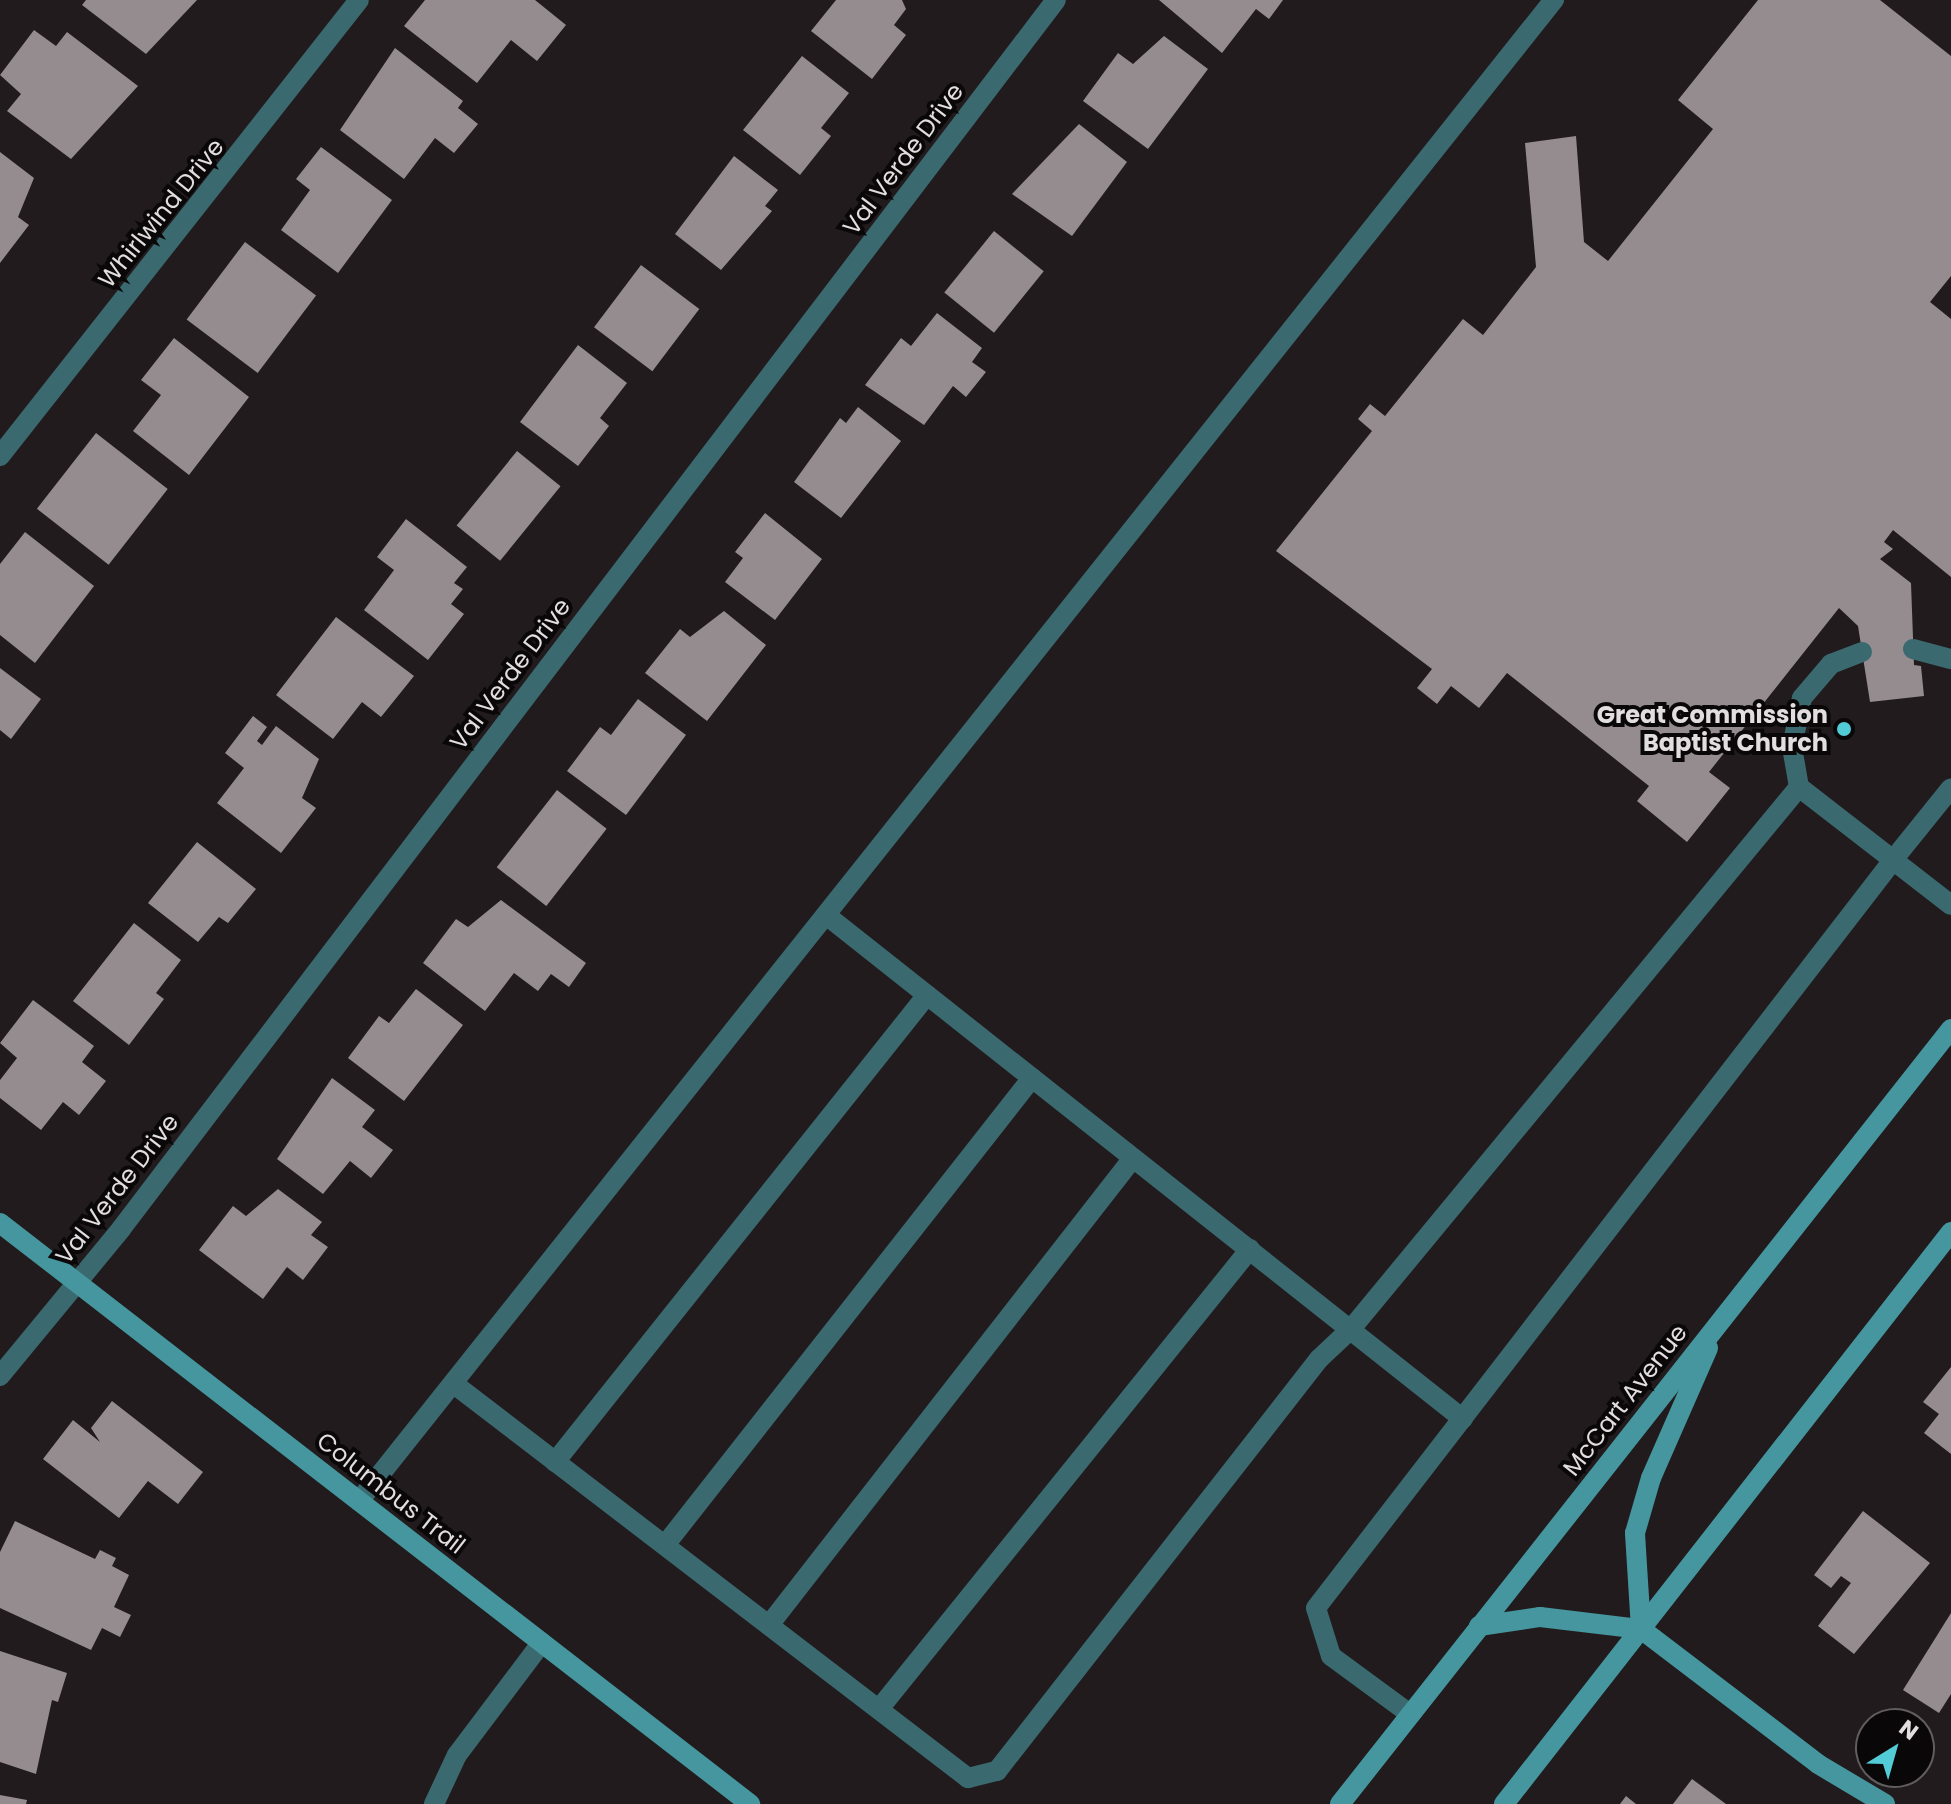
<!DOCTYPE html>
<html>
<head>
<meta charset="utf-8">
<style>
  body { margin:0 }
  #map { position:relative; width:1951px; height:1804px; overflow:hidden; background:#211b1d; font-family:Poppins,sans-serif }
  div>[style] { position:absolute }
  [style*='--x'] { left:calc(var(--x)*1px); top:calc(var(--y)*1px); width:calc(var(--w)*1px); rotate:calc(var(--a)*1deg) }
  .building>* { inset:0; background:#948c8f; transform-origin:0 0 }
  .lane>* { height:20px; margin:-10px; padding:0 10px; transform-origin:10px; border-radius:10px; background:#3a6a6f }
  .street>* { height:20px; margin:-10px; padding:0 10px; transform-origin:10px; border-radius:10px; background:#3a6a6f }
  .secondary>* { height:20px; margin:-10px; padding:0 10px; transform-origin:10px; border-radius:10px; background:#45969e }
  .dots>* { width:22px; height:22px; translate:-50% -50%; box-sizing:border-box; border:4px solid #090708; border-radius:50% }
  span { translate:-50% -50%; white-space:nowrap; text-align:center; line-height:1.15; -webkit-text-stroke:8px #090708; paint-order:stroke }
  .street-label { font-size:24px; color:#e2dedf }
  .poi-label { font-size:24px; color:#e2dedf; font-weight:700 }
  .right { translate:-100% -50%; text-align:right }
  .north { position:absolute; left:1855px; top:1708px; width:80px; height:80px; box-sizing:border-box; background:#090708; border:2px solid #605d5e; border-radius:50%; rotate:37deg; font-size:22px; font-weight:700; line-height:32px; text-align:center; color:#e2dedf }
  .north::after { content:''; display:block; margin:auto; width:28px; height:36px; background:#52cbd7; clip-path:polygon(50% 0,100% 100%,50% 72%,0 100%) }
</style>
</head>
<body>
<div id="map">
  <div class="building">
    <div style="clip-path:polygon(86px 0,197px 0,146px 54px,82px 5px)"></div>
    <div style="clip-path:polygon(425px 0,535px 0,566px 25px,537px 61px,511px 40px,477px 83px,404px 26px)"></div>
    <div style="clip-path:polygon(836px 0,902px 0,906px 9px,894px 25px,906px 35px,872px 79px,811px 31px)"></div>
    <div style="clip-path:polygon(1159px 0,1283px 0,1269px 19px,1256px 9px,1222px 53px)"></div>
    <div style="clip-path:polygon(1758px 0,1880px 0,1951px 56px,1951px 276px,1930px 302px,1951px 319px,1951px 577px,1893px 530px,1884px 542px,1893px 549px,1880px 559px,1911px 583px,1914px 665px,1921px 666px,1924px 696px,1870px 702px,1858px 626px,1839px 608px,1709px 772px,1730px 788px,1687px 842px,1637px 801px,1649px 786px,1507px 673px,1479px 708px,1451px 686px,1437px 704px,1417px 688px,1432px 669px,1276px 551px,1372px 431px,1358px 419px,1370px 404px,1385px 416px,1463px 319px,1483px 335px,1536px 267px,1525px 143px,1576px 136px,1584px 242px,1608px 261px,1713px 129px,1678px 100px)"></div>
    <div style="clip-path:polygon(34px 30px,56px 46px,67px 32px,138px 86px,71px 159px,7px 111px,21px 94px,0 75px)"></div>
    <div style="clip-path:polygon(1164px 36px,1208px 69px,1148px 149px,1083px 101px,1118px 53px,1133px 64px)"></div>
    <div style="clip-path:polygon(395px 48px,463px 101px,458px 108px,478px 124px,454px 153px,435px 138px,404px 179px,340px 130px)"></div>
    <div style="clip-path:polygon(802px 56px,849px 93px,821px 128px,831px 136px,800px 175px,743px 130px)"></div>
    <div style="clip-path:polygon(1079px 124px,1127px 162px,1072px 236px,1012px 194px)"></div>
    <div style="clip-path:polygon(321px 147px,392px 200px,338px 273px,281px 230px,310px 190px,296px 179px)"></div>
    <div style="clip-path:polygon(0 152px,34px 178px,18px 217px,29px 225px,0 263px)"></div>
    <div style="clip-path:polygon(734px 156px,778px 190px,765px 206px,772px 211px,721px 270px,675px 234px)"></div>
    <div style="left:994px;top:231px;width:64px;height:79px;rotate:39deg"></div>
    <div style="left:245px;top:242px;width:89px;height:97px;rotate:37deg"></div>
    <div style="left:641px;top:265px;width:73px;height:78px;rotate:37deg"></div>
    <div style="clip-path:polygon(937px 313px,982px 348px,972px 362px,986px 372px,966px 397px,953px 386px,924px 425px,865px 385px,901px 338px,911px 346px)"></div>
    <div style="clip-path:polygon(174px 338px,249px 397px,189px 475px,133px 431px,161px 395px,141px 380px)"></div>
    <div style="clip-path:polygon(578px 345px,627px 383px,600px 418px,609px 426px,578px 466px,520px 422px)"></div>
    <div style="clip-path:polygon(858px 407px,901px 441px,841px 518px,794px 482px,840px 418px,846px 423px)"></div>
    <div style="left:96px;top:433px;width:91px;height:96px;rotate:38deg"></div>
    <div style="left:517px;top:451px;width:56px;height:96px;rotate:39deg"></div>
    <div style="clip-path:polygon(765px 513px,822px 559px,775px 620px,725px 582px,743px 558px,735px 552px)"></div>
    <div style="clip-path:polygon(406px 519px,467px 567px,454px 583px,463px 589px,451px 604px,464px 614px,428px 660px,364px 610px,394px 570px,377px 557px)"></div>
    <div style="clip-path:polygon(25px 532px,94px 586px,35px 663px,0 635px,0 564px)"></div>
    <div style="clip-path:polygon(724px 611px,766px 645px,707px 721px,645px 673px,680px 629px,690px 637px)"></div>
    <div style="clip-path:polygon(336px 617px,414px 676px,381px 717px,362px 702px,333px 739px,276px 695px)"></div>
    <div style="clip-path:polygon(0 668px,41px 699px,11px 739px,0 730px)"></div>
    <div style="clip-path:polygon(638px 699px,686px 735px,626px 815px,567px 771px,600px 727px,611px 735px)"></div>
    <div style="clip-path:polygon(253px 716px,267px 727px,257px 741px,262px 745px,276px 726px,319px 759px,302px 798px,316px 808px,281px 853px,217px 803px,244px 768px,225px 753px)"></div>
    <div style="left:557px;top:790px;width:63px;height:98px;rotate:38deg"></div>
    <div style="clip-path:polygon(197px 842px,256px 889px,228px 923px,219px 917px,198px 942px,148px 903px)"></div>
    <div style="clip-path:polygon(501px 900px,586px 963px,569px 987px,551px 974px,538px 991px,514px 973px,485px 1011px,423px 963px,456px 919px,468px 927px)"></div>
    <div style="clip-path:polygon(134px 923px,181px 960px,156px 993px,164px 999px,129px 1045px,73px 1001px)"></div>
    <div style="clip-path:polygon(416px 989px,463px 1025px,404px 1101px,348px 1058px,379px 1016px,389px 1023px)"></div>
    <div style="clip-path:polygon(33px 1000px,94px 1046px,82px 1062px,106px 1081px,79px 1115px,63px 1102px,41px 1130px,0 1098px,0 1080px,17px 1058px,0 1043px)"></div>
    <div style="clip-path:polygon(332px 1078px,375px 1110px,362px 1127px,393px 1150px,371px 1178px,350px 1161px,323px 1194px,277px 1159px)"></div>
    <div style="clip-path:polygon(278px 1189px,322px 1222px,311px 1235px,328px 1247px,303px 1280px,287px 1267px,263px 1299px,199px 1250px,233px 1206px,246px 1216px)"></div>
    <div style="clip-path:polygon(1951px 1367px,1951px 1454px,1924px 1433px,1939px 1414px,1923px 1402px)"></div>
    <div style="clip-path:polygon(112px 1401px,203px 1472px,178px 1504px,148px 1481px,119px 1518px,43px 1459px,73px 1420px,100px 1442px,91px 1428px)"></div>
    <div style="clip-path:polygon(1863px 1511px,1930px 1563px,1854px 1654px,1818px 1626px,1851px 1583px,1841px 1576px,1831px 1588px,1814px 1575px)"></div>
    <div style="clip-path:polygon(15px 1521px,95px 1559px,100px 1550px,116px 1558px,112px 1566px,129px 1575px,114px 1607px,131px 1615px,120px 1637px,102px 1628px,91px 1650px,0 1608px,0 1552px)"></div>
    <div style="clip-path:polygon(1951px 1613px,1951px 1694px,1939px 1713px,1903px 1690px)"></div>
    <div style="clip-path:polygon(0 1651px,67px 1673px,58px 1702px,52px 1700px,36px 1774px,0 1762px)"></div>
    <div style="clip-path:polygon(1692px 1779px,1726px 1804px,1673px 1804px)"></div>
    <div style="clip-path:polygon(0 1795px,27px 1800px,26px 1804px,0 1804px)"></div>
    <div style="clip-path:polygon(1626px 1796px,1636px 1804px,1620px 1804px)"></div>
  </div>
  <div class="lane">
    <div style="--x:1913;--y:649;--w:39;--a:15"></div>
    <div style="--x:1862;--y:652;--w:33;--a:159"></div>
    <div style="--x:1831;--y:664;--w:45;--a:130.5"></div>
    <div style="--x:1802;--y:698;--w:50;--a:101.5"></div>
    <div style="--x:1792;--y:747;--w:41;--a:80.1"></div>
    <div style="--x:1799;--y:787;--w:119;--a:37.8"></div>
    <div style="--x:1893;--y:860;--w:92;--a:-51.1"></div>
    <div style="--x:826;--y:915;--w:812;--a:38.35"></div>
    <div style="--x:454;--y:1384;--w:648;--a:37.47"></div>
    <div style="--x:968;--y:1778;--w:30;--a:-14"></div>
    <div style="--x:997;--y:1771;--w:523;--a:-51.99"></div>
    <div style="--x:1319;--y:1359;--w:44;--a:-43.2"></div>
    <div style="--x:1351;--y:1329;--w:703;--a:-50.42"></div>
    <div style="--x:555;--y:1462;--w:597;--a:-51.46"></div>
    <div style="--x:359;--y:1501;--w:1919;--a:-51.48"></div>
    <div style="--x:665;--y:1545;--w:594;--a:-51.84"></div>
    <div style="--x:769;--y:1625;--w:592;--a:-52.07"></div>
    <div style="--x:879;--y:1709;--w:591;--a:-51.11"></div>
    <div style="--x:1410;--y:1714;--w:98;--a:-143.7"></div>
    <div style="--x:1331;--y:1656;--w:50;--a:-107.4"></div>
    <div style="--x:1316;--y:1608;--w:945;--a:-52.35"></div>
    <div style="--x:1893;--y:860;--w:73;--a:37.8"></div>
    <div style="--x:434;--y:1804;--w:54;--a:-64.9"></div>
    <div style="--x:457;--y:1755;--w:141;--a:-53"></div>
  </div>
  <div class="street">
    <div style="--x:0;--y:456;--w:580;--a:-51.79"></div>
    <div style="--x:0;--y:1376;--w:190;--a:-50.5"></div>
    <div style="--x:121;--y:1229;--w:1544;--a:-52.74"></div>
  </div>
  <div class="secondary">
    <div style="--x:0;--y:1223;--w:949;--a:37.76"></div>
    <div style="--x:1479;--y:1626;--w:62;--a:-8.4"></div>
    <div style="--x:1540;--y:1617;--w:102;--a:6.8"></div>
    <div style="--x:1641;--y:1629;--w:223;--a:37.3"></div>
    <div style="--x:1818;--y:1764;--w:78;--a:30.8"></div>
    <div style="--x:1641;--y:1629;--w:96;--a:-93.6"></div>
    <div style="--x:1635;--y:1533;--w:57;--a:-73.8"></div>
    <div style="--x:1651;--y:1478;--w:142;--a:-66.3"></div>
    <div style="--x:1340;--y:1804;--w:987;--a:-51.75"></div>
    <div style="--x:1504;--y:1804;--w:726;--a:-51.99"></div>
  </div>
  <div class="dots">
    <div style="left:1844px;top:729px;background:#52cbd7"></div>
  </div>
  <div class="street-label">
    <span style="left:903px;top:159px;rotate:-53deg">Val Verde Drive</span>
    <span style="left:161px;top:213px;rotate:-51deg">Whirlwind Drive</span>
    <span style="left:510px;top:674px;rotate:-53deg">Val Verde Drive</span>
    <span style="left:117px;top:1189px;rotate:-52deg">Val Verde Drive</span>
    <span style="left:1625px;top:1400px;rotate:-52deg">McCart Avenue</span>
    <span style="left:391px;top:1493px;rotate:38deg">Columbus Trail</span>
  </div>
  <div class="poi-label">
    <span class="right" style="left:1828px;top:729px">Great Commission<br>Baptist Church</span>
  </div>
  <div class="north">N</div>
</div>
</body>
</html>
